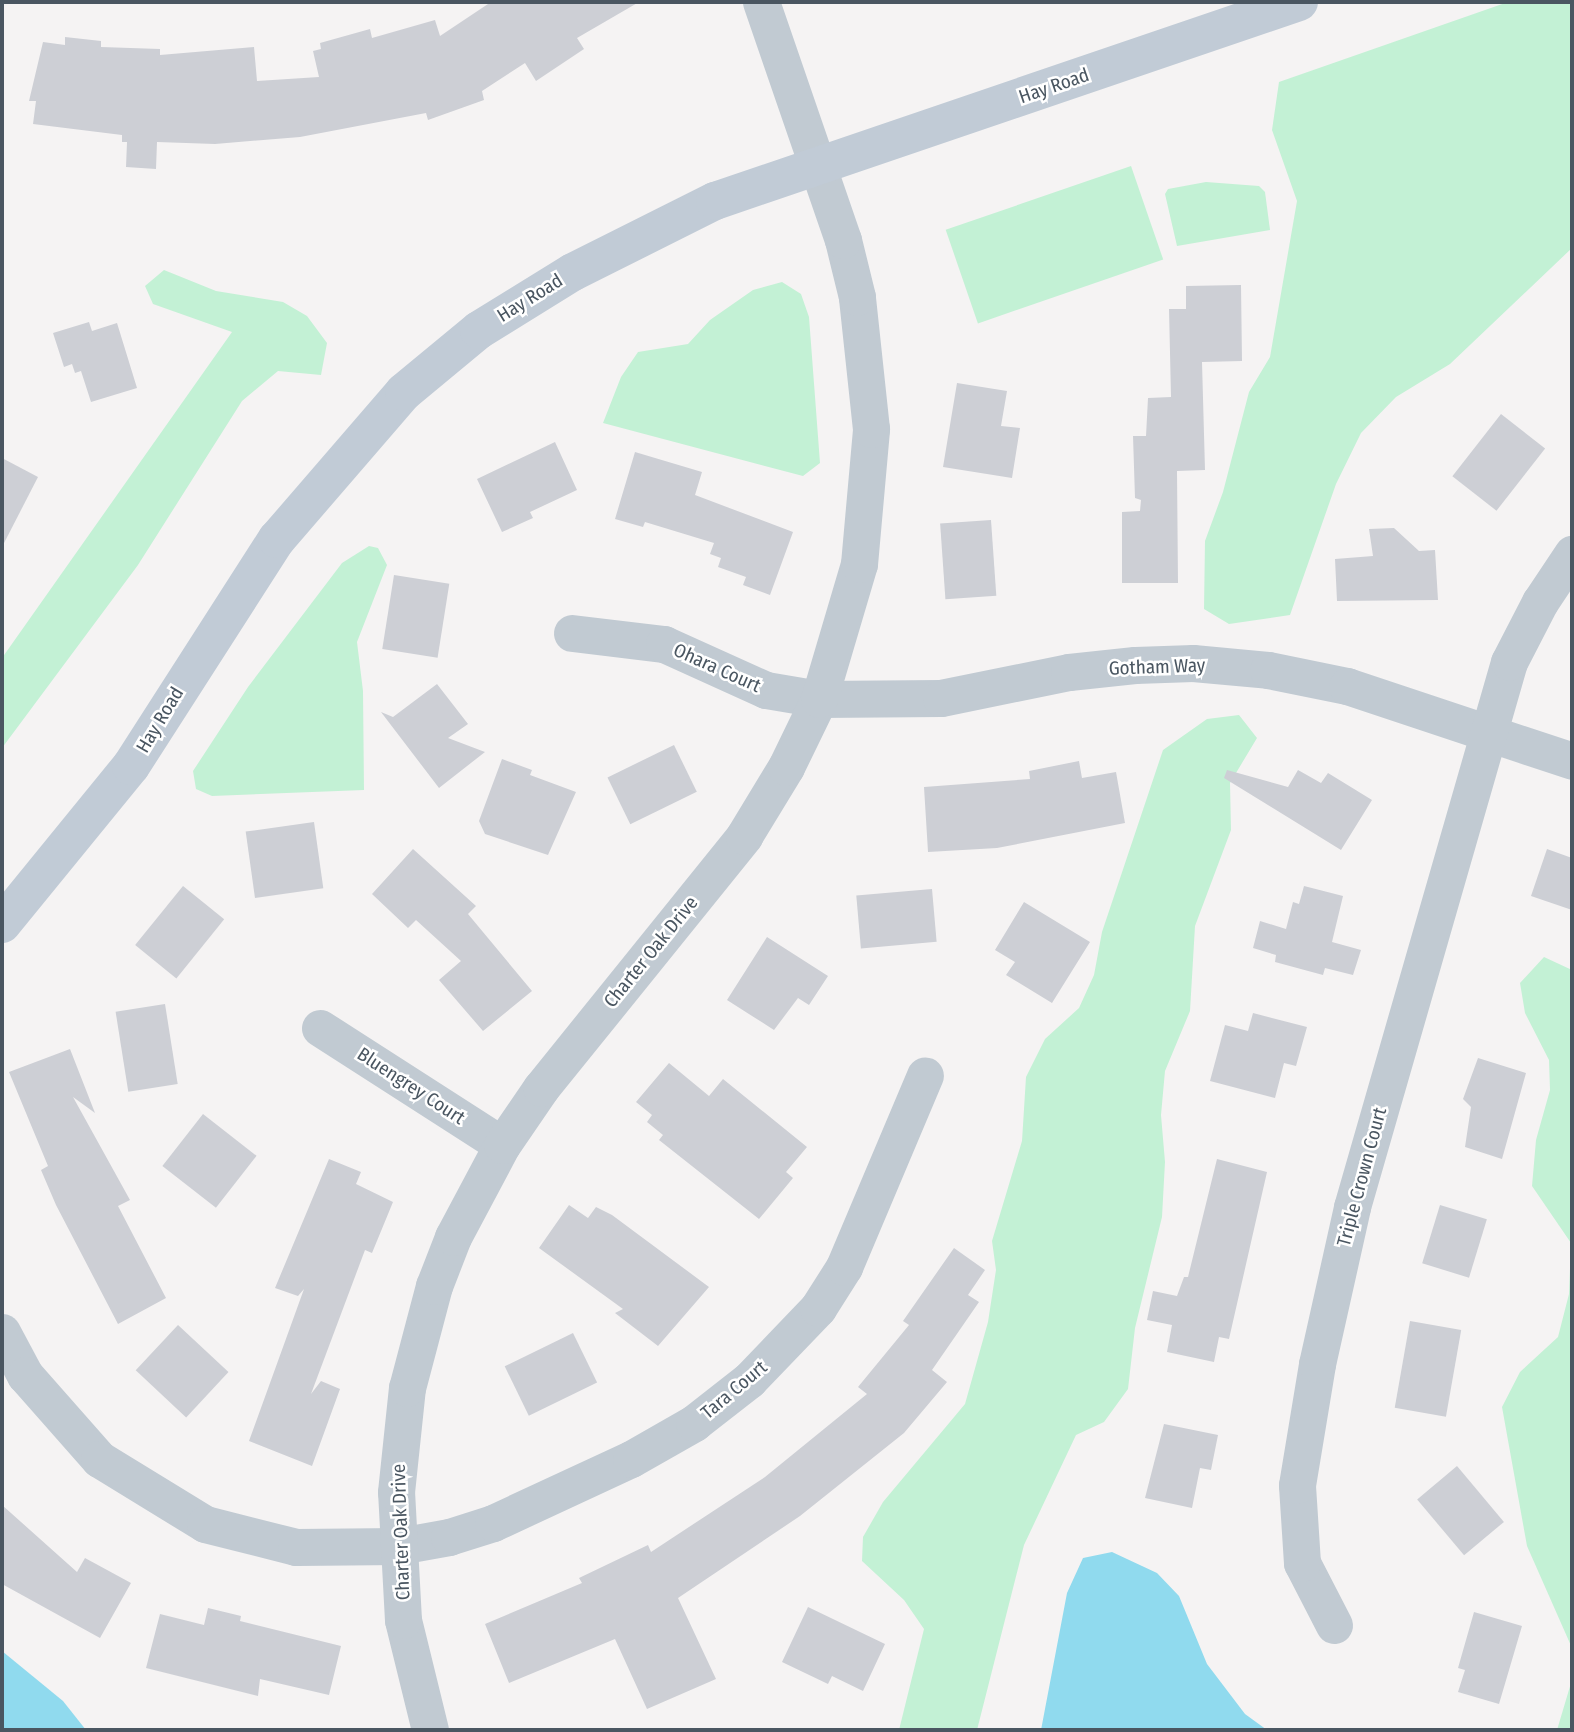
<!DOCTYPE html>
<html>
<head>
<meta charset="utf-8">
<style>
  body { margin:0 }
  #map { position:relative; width:1574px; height:1732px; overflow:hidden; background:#f5f3f3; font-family:"Fira Sans Condensed",sans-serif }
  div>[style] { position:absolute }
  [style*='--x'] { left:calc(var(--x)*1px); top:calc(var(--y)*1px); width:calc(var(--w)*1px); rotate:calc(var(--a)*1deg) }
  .green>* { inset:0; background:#c3f1d5; transform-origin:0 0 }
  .water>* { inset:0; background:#90daee }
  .building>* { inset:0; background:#cdcfd5; transform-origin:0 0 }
  .street>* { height:37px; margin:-18.5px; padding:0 18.5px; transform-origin:18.5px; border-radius:18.5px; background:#c1cad2 }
  .secondary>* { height:38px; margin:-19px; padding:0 19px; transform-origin:19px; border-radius:19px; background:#c1cbd6 }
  span { translate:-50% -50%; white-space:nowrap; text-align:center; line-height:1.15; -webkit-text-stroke:5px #fff; paint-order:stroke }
  .street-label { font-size:19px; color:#4a5661 }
  .frame { position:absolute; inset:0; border:4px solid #4a5661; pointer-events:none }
</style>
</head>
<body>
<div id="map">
  <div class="green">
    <div style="clip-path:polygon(1508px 2px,1572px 2px,1572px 248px,1450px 364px,1396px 397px,1361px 433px,1336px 484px,1290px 615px,1229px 624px,1204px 609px,1205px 541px,1223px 492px,1249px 392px,1270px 357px,1297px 201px,1272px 130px,1279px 82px)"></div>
    <div style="left:1131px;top:166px;width:99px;height:196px;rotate:71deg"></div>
    <div style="clip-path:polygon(1206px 182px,1259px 186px,1265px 192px,1270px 230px,1177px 246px,1165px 194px,1168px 189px)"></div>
    <div style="clip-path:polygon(164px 270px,216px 291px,283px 302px,307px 316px,327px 343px,321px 375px,278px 371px,242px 401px,138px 565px,2px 748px,2px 658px,232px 332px,153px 304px,145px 286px)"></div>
    <div style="clip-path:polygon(782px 282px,801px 294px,809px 317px,820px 463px,803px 476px,603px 423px,621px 377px,638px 352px,688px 344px,710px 320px,753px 290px)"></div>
    <div style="clip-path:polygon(369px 546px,378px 548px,387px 565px,357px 642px,363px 691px,364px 790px,212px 796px,196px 789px,193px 771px,248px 687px,342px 563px)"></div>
    <div style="clip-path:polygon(1239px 715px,1257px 738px,1230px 783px,1231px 830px,1195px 926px,1190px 1011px,1165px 1071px,1161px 1115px,1165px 1162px,1162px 1217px,1135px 1328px,1128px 1389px,1104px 1422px,1076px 1435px,1024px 1545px,977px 1730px,899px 1730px,924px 1629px,904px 1600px,862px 1561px,863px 1537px,883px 1502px,965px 1404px,988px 1322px,996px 1270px,992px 1241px,1022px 1141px,1026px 1077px,1045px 1039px,1079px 1008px,1094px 975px,1102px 932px,1163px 750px,1207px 719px)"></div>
    <div style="clip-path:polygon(1544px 957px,1572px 970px,1572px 1648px,1527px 1546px,1502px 1407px,1520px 1372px,1558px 1337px,1569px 1294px,1571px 1243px,1532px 1186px,1536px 1140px,1550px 1090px,1549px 1060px,1525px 1013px,1520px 983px)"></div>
    <div style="clip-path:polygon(1572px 1667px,1572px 1730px,1557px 1730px,1571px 1683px)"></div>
  </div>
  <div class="water">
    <div style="clip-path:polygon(1112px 1552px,1157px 1573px,1179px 1596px,1207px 1664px,1245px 1714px,1267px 1730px,1041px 1730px,1067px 1593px,1083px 1558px)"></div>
    <div style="clip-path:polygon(2px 1651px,63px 1701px,86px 1730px,2px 1730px)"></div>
  </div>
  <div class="building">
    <div style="clip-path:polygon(491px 2px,639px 2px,577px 38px,584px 49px,536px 81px,525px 63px,482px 91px,484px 100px,428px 120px,426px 113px,300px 137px,215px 144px,157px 142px,156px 169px,126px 167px,127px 142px,122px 142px,122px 135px,33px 124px,36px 101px,29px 101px,43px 42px,65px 45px,65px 37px,101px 41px,101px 47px,160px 49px,160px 55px,254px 47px,257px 81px,319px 77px,313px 51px,321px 49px,320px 43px,370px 29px,372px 38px,435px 20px,440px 36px)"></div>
    <div style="clip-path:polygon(1241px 285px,1242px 361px,1202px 362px,1205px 470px,1177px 471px,1178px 583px,1122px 583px,1122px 512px,1140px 511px,1141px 500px,1135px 498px,1133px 436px,1146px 436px,1148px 398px,1171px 397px,1169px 309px,1186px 309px,1186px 286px)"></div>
    <div style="clip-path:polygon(89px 322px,92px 331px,117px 323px,137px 388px,91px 402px,81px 371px,75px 373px,72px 364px,64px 367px,53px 333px)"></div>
    <div style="clip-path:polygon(957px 383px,1007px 391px,1001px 426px,1020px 428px,1012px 478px,943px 467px)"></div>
    <div style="left:1501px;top:414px;width:56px;height:79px;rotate:38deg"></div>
    <div style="clip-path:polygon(555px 442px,577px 490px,530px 512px,533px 518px,502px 532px,477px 479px)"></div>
    <div style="clip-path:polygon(635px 452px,702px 472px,695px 495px,793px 532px,770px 595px,743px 585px,746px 577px,718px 567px,721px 558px,710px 554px,714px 543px,645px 522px,643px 527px,615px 519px)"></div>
    <div style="clip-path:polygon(2px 458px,38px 477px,2px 547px)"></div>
    <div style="left:991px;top:520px;width:76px;height:51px;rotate:86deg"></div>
    <div style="clip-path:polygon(1394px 528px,1419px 551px,1435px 550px,1438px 600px,1337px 601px,1335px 559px,1373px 556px,1369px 529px)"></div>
    <div style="left:394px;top:575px;width:56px;height:75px;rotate:9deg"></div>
    <div style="clip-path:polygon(437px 684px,468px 724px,448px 738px,485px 752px,439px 788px,381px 712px,393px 717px)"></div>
    <div style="left:674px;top:745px;width:52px;height:74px;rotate:64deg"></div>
    <div style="clip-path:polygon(502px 759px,532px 770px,530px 775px,576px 792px,548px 855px,485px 834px,479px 821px)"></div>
    <div style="clip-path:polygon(1079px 761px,1082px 778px,1116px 772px,1125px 823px,997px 848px,928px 852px,924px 787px,1030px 779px,1029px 771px)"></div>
    <div style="clip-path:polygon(1227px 770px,1288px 787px,1298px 770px,1321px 783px,1328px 773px,1372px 800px,1341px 850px,1224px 778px)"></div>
    <div style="left:314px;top:822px;width:67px;height:69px;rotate:82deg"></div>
    <div style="clip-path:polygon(413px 849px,476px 906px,468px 914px,532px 991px,483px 1031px,439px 980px,461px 961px,416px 920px,408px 928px,372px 894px)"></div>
    <div style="clip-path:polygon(1547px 849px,1572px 858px,1572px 910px,1531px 896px)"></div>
    <div style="left:183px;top:886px;width:53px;height:76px;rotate:39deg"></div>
    <div style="clip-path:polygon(1304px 886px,1343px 896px,1332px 942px,1361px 950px,1353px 975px,1325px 968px,1323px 975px,1275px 962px,1276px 955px,1253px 948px,1260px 921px,1286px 929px,1293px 902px,1299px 904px)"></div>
    <div style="left:932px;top:889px;width:53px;height:76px;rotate:85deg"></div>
    <div style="clip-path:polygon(1024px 902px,1090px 942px,1052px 1003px,1006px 975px,1015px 962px,995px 950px)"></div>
    <div style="clip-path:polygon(767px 937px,828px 976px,809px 1005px,798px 998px,774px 1030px,727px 1000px)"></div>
    <div style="left:165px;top:1004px;width:81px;height:50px;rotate:81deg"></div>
    <div style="clip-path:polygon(1253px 1013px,1307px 1027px,1296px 1066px,1284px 1063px,1275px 1098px,1210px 1081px,1225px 1025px,1248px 1031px)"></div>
    <div style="clip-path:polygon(70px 1049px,95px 1113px,73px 1097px,130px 1200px,118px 1206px,166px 1298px,118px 1324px,56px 1205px,41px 1170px,48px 1166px,9px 1072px)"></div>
    <div style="clip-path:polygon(1478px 1058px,1526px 1073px,1502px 1159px,1465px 1147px,1471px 1107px,1463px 1099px)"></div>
    <div style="clip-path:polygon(669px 1063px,709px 1096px,723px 1079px,807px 1147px,786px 1172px,793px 1178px,759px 1219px,659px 1140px,663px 1135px,647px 1122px,652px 1115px,636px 1102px)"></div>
    <div style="left:203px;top:1114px;width:68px;height:66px;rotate:38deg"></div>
    <div style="clip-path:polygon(329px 1159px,361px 1172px,356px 1184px,393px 1202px,372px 1253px,365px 1250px,311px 1394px,321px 1381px,340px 1389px,312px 1466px,249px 1441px,304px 1289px,298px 1296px,275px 1288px)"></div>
    <div style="clip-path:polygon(1217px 1159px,1267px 1172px,1229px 1339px,1219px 1337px,1214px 1362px,1167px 1352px,1172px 1325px,1147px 1320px,1153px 1291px,1177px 1296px,1184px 1277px,1188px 1277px)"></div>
    <div style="clip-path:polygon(569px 1205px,588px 1218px,596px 1207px,612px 1215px,709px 1287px,658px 1346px,615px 1313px,623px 1309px,539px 1248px)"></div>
    <div style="left:1440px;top:1205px;width:49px;height:61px;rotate:17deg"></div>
    <div style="clip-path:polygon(954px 1248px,985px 1270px,968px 1295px,979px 1302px,932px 1370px,947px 1382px,904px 1433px,800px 1516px,678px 1598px,716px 1679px,647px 1709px,615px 1639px,509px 1683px,485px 1624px,582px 1583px,579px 1578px,648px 1545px,651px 1552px,765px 1477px,867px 1394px,858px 1387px,909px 1325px,903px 1321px)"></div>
    <div style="left:1410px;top:1321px;width:52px;height:88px;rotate:10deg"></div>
    <div style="left:178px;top:1325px;width:69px;height:62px;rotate:43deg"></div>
    <div style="left:573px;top:1333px;width:55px;height:76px;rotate:64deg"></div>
    <div style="clip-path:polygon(1164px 1424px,1218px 1435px,1211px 1470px,1200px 1468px,1192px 1508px,1145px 1498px)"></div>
    <div style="left:1457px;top:1466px;width:73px;height:52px;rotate:50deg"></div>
    <div style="clip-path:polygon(2px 1505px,77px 1572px,85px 1558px,131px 1583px,100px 1638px,2px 1584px)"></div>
    <div style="clip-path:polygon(808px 1607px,885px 1644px,863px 1691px,832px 1676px,828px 1684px,782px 1662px)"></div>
    <div style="clip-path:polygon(208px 1608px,241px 1616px,240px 1621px,341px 1646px,329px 1695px,260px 1679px,258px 1696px,146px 1668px,160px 1614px,204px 1625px)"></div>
    <div style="clip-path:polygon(1474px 1612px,1522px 1626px,1499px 1704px,1458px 1692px,1465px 1670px,1458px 1668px)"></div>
  </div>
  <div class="street">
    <div style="--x:572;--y:633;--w:93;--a:6.8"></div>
    <div style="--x:664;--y:644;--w:112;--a:24.3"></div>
    <div style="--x:766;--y:690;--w:54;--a:9.6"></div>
    <div style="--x:819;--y:699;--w:122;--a:-0.5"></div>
    <div style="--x:941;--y:698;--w:131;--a:-11.5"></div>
    <div style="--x:1069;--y:672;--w:66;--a:-6.1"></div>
    <div style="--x:1135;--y:665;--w:58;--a:-2"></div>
    <div style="--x:1193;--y:663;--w:75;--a:5.3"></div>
    <div style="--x:1268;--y:670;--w:81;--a:11.4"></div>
    <div style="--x:1347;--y:686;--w:237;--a:18.4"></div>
    <div style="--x:320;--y:1028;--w:216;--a:32.7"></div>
    <div style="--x:2;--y:1332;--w:49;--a:61.9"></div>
    <div style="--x:25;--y:1375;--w:112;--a:48.6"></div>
    <div style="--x:99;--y:1459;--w:124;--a:31.5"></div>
    <div style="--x:205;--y:1524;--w:94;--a:14.2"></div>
    <div style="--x:296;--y:1547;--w:103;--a:-0.6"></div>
    <div style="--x:399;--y:1546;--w:51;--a:-10.2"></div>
    <div style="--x:449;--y:1537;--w:46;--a:-17.7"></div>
    <div style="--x:493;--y:1523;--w:152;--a:-24.9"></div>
    <div style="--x:631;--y:1459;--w:73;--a:-29.7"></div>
    <div style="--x:694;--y:1423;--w:70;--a:-38"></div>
    <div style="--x:749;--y:1380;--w:100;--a:-46.2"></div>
    <div style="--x:818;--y:1308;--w:49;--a:-57.6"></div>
    <div style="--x:844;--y:1267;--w:208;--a:-67.1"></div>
    <div style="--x:1334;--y:1625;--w:70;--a:-117.3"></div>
    <div style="--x:1302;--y:1563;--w:78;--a:-93.7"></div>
    <div style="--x:1297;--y:1485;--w:123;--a:-80.6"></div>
    <div style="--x:1317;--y:1364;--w:161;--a:-77.4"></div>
    <div style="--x:1352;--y:1207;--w:567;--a:-73.93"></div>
    <div style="--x:1509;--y:662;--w:68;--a:-62.7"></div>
    <div style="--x:1540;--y:602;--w:58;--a:-56.3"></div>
    <div style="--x:430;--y:1730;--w:113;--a:-103.8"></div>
    <div style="--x:403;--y:1620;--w:128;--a:-93.1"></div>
    <div style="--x:396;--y:1492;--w:105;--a:-84"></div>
    <div style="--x:407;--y:1388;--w:106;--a:-75.2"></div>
    <div style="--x:434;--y:1286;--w:53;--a:-68.8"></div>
    <div style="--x:453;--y:1237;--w:104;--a:-62"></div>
    <div style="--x:502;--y:1145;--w:69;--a:-55.6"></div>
    <div style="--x:541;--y:1088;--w:324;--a:-51.1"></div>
    <div style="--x:744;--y:836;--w:81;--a:-58.7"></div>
    <div style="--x:786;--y:767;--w:76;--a:-64.1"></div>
    <div style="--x:819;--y:699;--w:141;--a:-73.5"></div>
    <div style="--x:859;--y:564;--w:136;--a:-84.9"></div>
    <div style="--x:871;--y:429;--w:133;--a:-96.1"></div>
    <div style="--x:857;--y:297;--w:59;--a:-103.8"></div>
    <div style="--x:843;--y:240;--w:252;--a:-109"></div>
  </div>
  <div class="secondary">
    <div style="--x:2;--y:924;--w:204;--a:-50.8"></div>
    <div style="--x:131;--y:766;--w:270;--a:-57.3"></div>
    <div style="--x:277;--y:539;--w:194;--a:-49.2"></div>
    <div style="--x:404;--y:392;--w:97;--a:-39.6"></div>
    <div style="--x:479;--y:330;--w:110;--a:-31.7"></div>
    <div style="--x:573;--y:272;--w:159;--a:-26.6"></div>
    <div style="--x:715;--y:201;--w:617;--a:-18.82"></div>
  </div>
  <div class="street-label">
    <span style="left:1054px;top:86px;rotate:-19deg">Hay Road</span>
    <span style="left:530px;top:298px;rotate:-32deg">Hay Road</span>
    <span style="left:1157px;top:667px;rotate:-2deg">Gotham Way</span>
    <span style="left:717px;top:668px;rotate:24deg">Ohara Court</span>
    <span style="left:160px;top:720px;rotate:-59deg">Hay Road</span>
    <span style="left:651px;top:952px;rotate:-51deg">Charter Oak Drive</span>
    <span style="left:411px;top:1086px;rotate:33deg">Bluengrey Court</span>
    <span style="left:1362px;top:1177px;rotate:-75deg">Triple Crown Court</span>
    <span style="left:734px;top:1390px;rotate:-40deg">Tara Court</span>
    <span style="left:401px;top:1532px;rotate:-92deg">Charter Oak Drive</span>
  </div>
  <div class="frame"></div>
</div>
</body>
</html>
